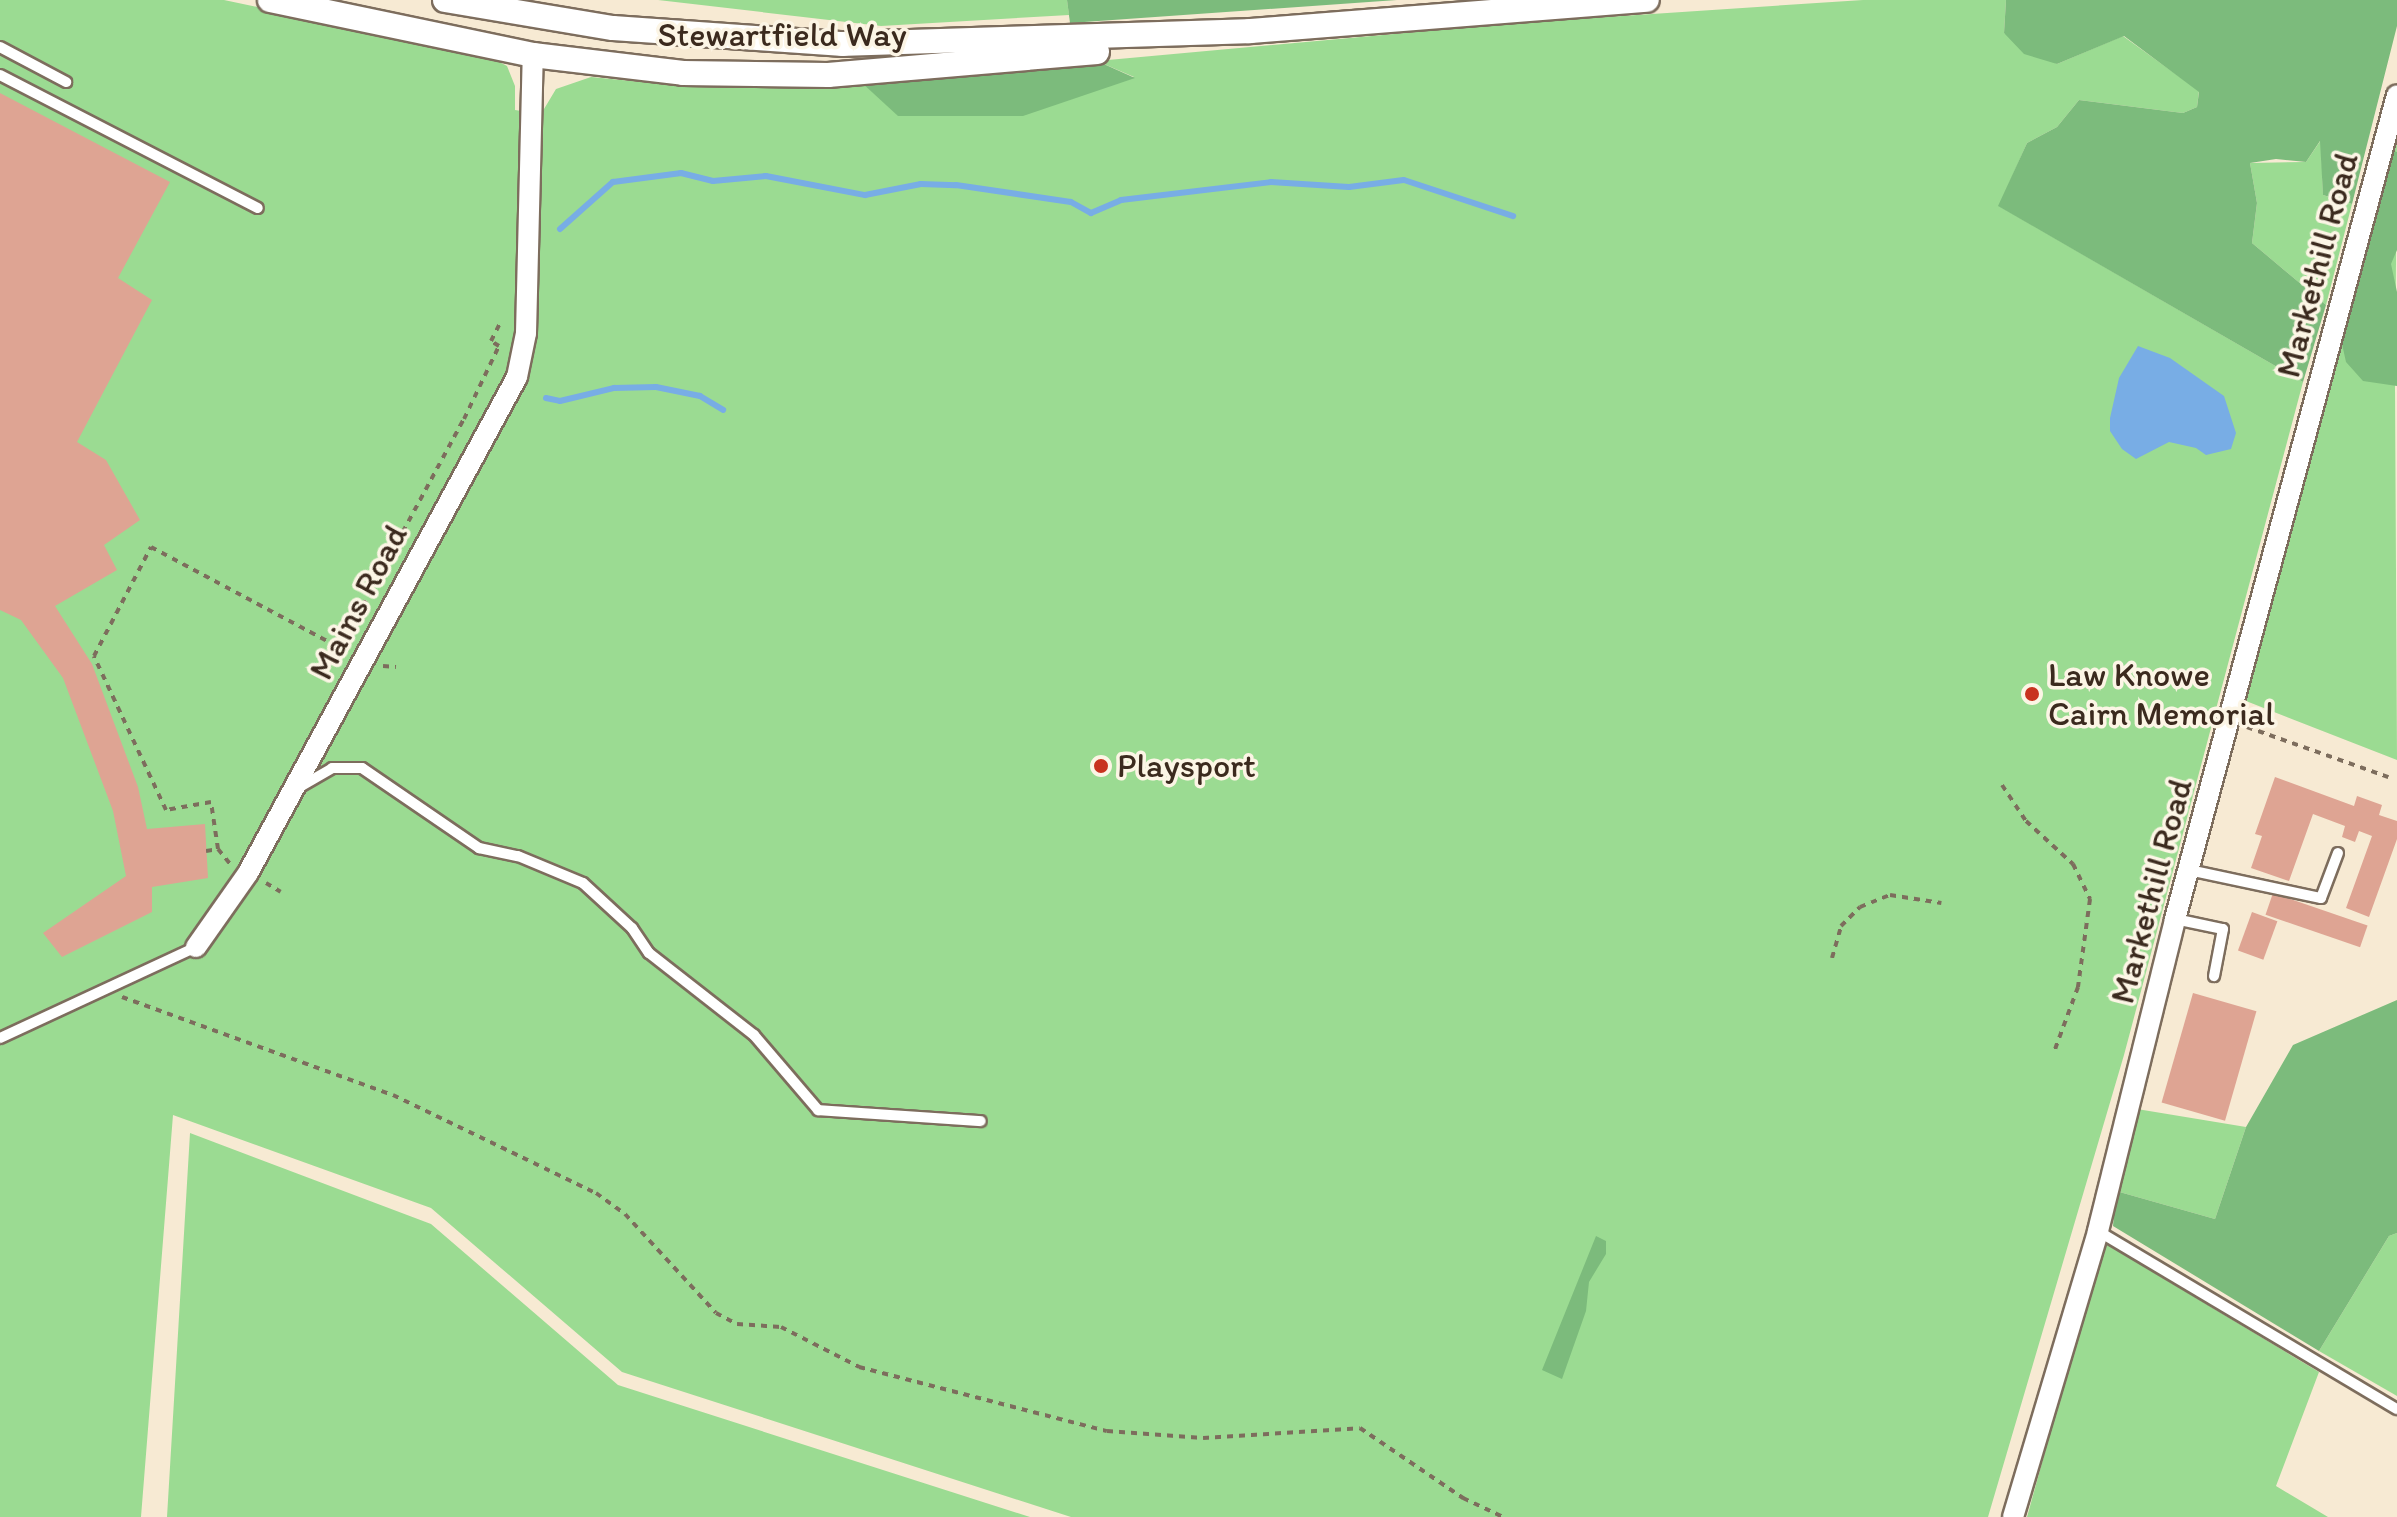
<!DOCTYPE html>
<html>
<head>
<meta charset="utf-8">
<style>
  body { margin:0 }
  #map { position:relative; width:2397px; height:1517px; overflow:hidden; background:#f7ead3; font-family:Itim,sans-serif }
  div>[style] { position:absolute }
  [style*='--x'] { left:calc(var(--x)*1px); top:calc(var(--y)*1px); width:calc(var(--w)*1px); rotate:calc(var(--a)*1deg) }
  .green>* { inset:0; background:#9bdb92 }
  .forest>* { inset:0; background:#7cbb7c }
  .water>* { inset:0; background:#78ade5 }
  .stream>* { height:6px; margin:-3px; padding:0 3px; transform-origin:3px; border-radius:3px; background:#78ade5 }
  .building>* { inset:0; background:#dea493; transform-origin:0 0 }
  .path>* { height:4px; margin-top:-2px; transform-origin:0; background:repeating-linear-gradient(90deg,#7d6d5d 0 6px,transparent 0 12px) }
  .roads { filter:drop-shadow(2px 0 #7d6d5d) drop-shadow(-2px 0 #7d6d5d) drop-shadow(0 2px #7d6d5d) drop-shadow(0 -2px #7d6d5d) }
  .service>* { height:10px; margin:-5px; padding:0 5px; transform-origin:5px; border-radius:5px; background:#fff }
  .minor>* { height:20px; margin:-10px; padding:0 10px; transform-origin:10px; border-radius:10px; background:#fff }
  .tertiary>* { height:24px; margin:-12px; padding:0 12px; transform-origin:12px; border-radius:12px; background:#fff }
  .dots>* { width:22px; height:22px; translate:-50% -50%; box-sizing:border-box; border:4px solid #fcf5e5; border-radius:50% }
  span { translate:-50% -50%; white-space:nowrap; text-align:center; line-height:1.15; -webkit-text-stroke:7px #fcf5e5; paint-order:stroke }
  .street-label { font-size:34px; color:#3b2a1e }
  .poi-label { font-size:34px; color:#3b2a1e }
  .left { translate:0 -50%; text-align:left }
</style>
</head>
<body>
<div id="map">
  <div class="green">
    <div style="clip-path:polygon(0 0,224px 0,488px 56px,507px 66px,515px 86px,515px 110px,541px 114px,556px 89px,591px 77px,682px 86px,773px 87px,1134px 77px,1097px 61px,1515px 23px,1863px 0,2006px 0,2004px 33px,2057px 64px,2123px 36px,2199px 91px,2197px 107px,2183px 113px,2079px 100px,2057px 127px,2027px 143px,1999px 206px,2303px 382px,2124px 1055px,1988px 1517px,1071px 1517px,622px 1372px,431px 1208px,173px 1115px,141px 1517px,0 1517px)"></div>
    <div style="clip-path:polygon(658px 0,1067px 0,1069px 15px,881px 26px)"></div>
    <div style="clip-path:polygon(2397px 138px,2395px 385px,2397px 760px,2246px 701px)"></div>
    <div style="clip-path:polygon(2321px 140px,2323px 195px,2352px 204px,2326px 305px,2252px 243px,2257px 203px,2250px 163px,2306px 162px)"></div>
    <div style="clip-path:polygon(2137px 1109px,2246px 1127px,2215px 1219px,2116px 1191px)"></div>
    <div style="clip-path:polygon(190px 1133px,431px 1224px,618px 1385px,1030px 1517px,167px 1517px)"></div>
    <div style="clip-path:polygon(2397px 1233px,2397px 1396px,2319px 1351px,2389px 1236px)"></div>
    <div style="clip-path:polygon(2103px 1242px,2319px 1372px,2276px 1486px,2328px 1517px,2027px 1517px)"></div>
  </div>
  <div class="forest">
    <div style="clip-path:polygon(1067px 0,1397px 0,1070px 23px)"></div>
    <div style="clip-path:polygon(2006px 0,2397px 0,2397px 26px,2352px 204px,2323px 195px,2320px 141px,2306px 162px,2276px 159px,2250px 163px,2257px 203px,2252px 243px,2326px 305px,2303px 382px,1998px 206px,2027px 143px,2057px 127px,2079px 100px,2183px 113px,2197px 107px,2199px 92px,2124px 36px,2057px 64px,2024px 54px,2004px 33px)"></div>
    <div style="clip-path:polygon(1097px 61px,1135px 78px,1023px 116px,898px 116px,861px 82px)"></div>
    <div style="clip-path:polygon(2393px 151px,2397px 152px,2397px 250px,2391px 264px,2397px 292px,2397px 386px,2363px 381px,2346px 362px,2342px 344px)"></div>
    <div style="clip-path:polygon(2397px 1000px,2397px 1233px,2389px 1236px,2319px 1351px,2113px 1226px,2116px 1191px,2215px 1219px,2246px 1127px,2293px 1045px)"></div>
    <div style="clip-path:polygon(1596px 1236px,1606px 1241px,1606px 1254px,1589px 1282px,1586px 1311px,1562px 1379px,1542px 1370px)"></div>
  </div>
  <div class="water">
    <div style="clip-path:polygon(2138px 346px,2170px 358px,2224px 396px,2236px 433px,2231px 449px,2206px 455px,2196px 448px,2169px 442px,2136px 459px,2122px 449px,2110px 431px,2110px 418px,2119px 378px)"></div>
  </div>
  <div class="stream">
    <div style="--x:560;--y:229;--w:71;--a:-41.6"></div>
    <div style="--x:613;--y:182;--w:69;--a:-7.5"></div>
    <div style="--x:681;--y:173;--w:33;--a:14"></div>
    <div style="--x:713;--y:181;--w:53;--a:-5.4"></div>
    <div style="--x:766;--y:176;--w:101;--a:10.9"></div>
    <div style="--x:865;--y:195;--w:57;--a:-11.1"></div>
    <div style="--x:921;--y:184;--w:35;--a:2"></div>
    <div style="--x:956;--y:185;--w:116;--a:8.4"></div>
    <div style="--x:1071;--y:202;--w:23;--a:29"></div>
    <div style="--x:1091;--y:213;--w:33;--a:-23"></div>
    <div style="--x:1121;--y:200;--w:151;--a:-6.8"></div>
    <div style="--x:1271;--y:182;--w:78;--a:3.7"></div>
    <div style="--x:1349;--y:187;--w:55;--a:-7.3"></div>
    <div style="--x:1404;--y:180;--w:115;--a:18.3"></div>
    <div style="--x:546;--y:398;--w:14;--a:12"></div>
    <div style="--x:560;--y:401;--w:56;--a:-13.5"></div>
    <div style="--x:614;--y:388;--w:42;--a:-1.4"></div>
    <div style="--x:656;--y:387;--w:45;--a:11.6"></div>
    <div style="--x:700;--y:396;--w:27;--a:31"></div>
  </div>
  <div class="building">
    <div style="clip-path:polygon(0 93px,170px 182px,118px 278px,152px 300px,77px 442px,106px 460px,140px 520px,104px 545px,117px 570px,55px 606px,92px 664px,138px 787px,147px 829px,205px 824px,208px 878px,152px 887px,152px 912px,62px 957px,43px 933px,126px 876px,113px 811px,63px 678px,21px 620px,0 610px)"></div>
    <div style="clip-path:polygon(2275px 777px,2354px 806px,2357px 796px,2382px 805px,2379px 815px,2397px 821px,2397px 839px,2369px 917px,2346px 908px,2372px 836px,2359px 831px,2355px 842px,2342px 837px,2345px 826px,2313px 814px,2289px 881px,2251px 868px,2262px 836px,2255px 834px)"></div>
    <div style="left:2273px;top:893px;width:100px;height:23px;rotate:19deg"></div>
    <div style="left:2252px;top:912px;width:27px;height:41px;rotate:20deg"></div>
    <div style="left:2193px;top:993px;width:66px;height:114px;rotate:16deg"></div>
  </div>
  <div class="path">
    <div style="--x:383;--y:666;--w:13;--a:4"></div>
    <div style="--x:2247;--y:727;--w:150;--a:19.5"></div>
    <div style="--x:2002;--y:785;--w:43;--a:56.3"></div>
    <div style="--x:2026;--y:821;--w:64;--a:42.5"></div>
    <div style="--x:2073;--y:864;--w:39;--a:64"></div>
    <div style="--x:2090;--y:899;--w:89;--a:97.8"></div>
    <div style="--x:2078;--y:987;--w:69;--a:110.3"></div>
    <div style="--x:218;--y:849;--w:19;--a:51"></div>
    <div style="--x:206;--y:851;--w:12;--a:-9"></div>
    <div style="--x:218;--y:849;--w:48;--a:-98.5"></div>
    <div style="--x:211;--y:802;--w:46;--a:169.9"></div>
    <div style="--x:166;--y:810;--w:170;--a:-115.1"></div>
    <div style="--x:94;--y:656;--w:123;--a:-62.4"></div>
    <div style="--x:151;--y:547;--w:214;--a:28.1"></div>
    <div style="--x:340;--y:648;--w:260;--a:-61.6"></div>
    <div style="--x:464;--y:419;--w:81;--a:-64.4"></div>
    <div style="--x:499;--y:346;--w:9;--a:-148"></div>
    <div style="--x:491;--y:341;--w:18;--a:-63"></div>
    <div style="--x:266;--y:883;--w:17;--a:31"></div>
    <div style="--x:1832;--y:958;--w:33;--a:-74"></div>
    <div style="--x:1841;--y:926;--w:27;--a:-45"></div>
    <div style="--x:1860;--y:907;--w:32;--a:-22"></div>
    <div style="--x:1890;--y:895;--w:52;--a:8.9"></div>
    <div style="--x:122;--y:997;--w:288;--a:19.9"></div>
    <div style="--x:393;--y:1095;--w:225;--a:25.8"></div>
    <div style="--x:596;--y:1193;--w:36;--a:36"></div>
    <div style="--x:625;--y:1214;--w:134;--a:47.4"></div>
    <div style="--x:716;--y:1313;--w:24;--a:28"></div>
    <div style="--x:737;--y:1324;--w:44;--a:3.9"></div>
    <div style="--x:781;--y:1327;--w:88;--a:27.1"></div>
    <div style="--x:859;--y:1367;--w:256;--a:14.5"></div>
    <div style="--x:1107;--y:1431;--w:96;--a:4.2"></div>
    <div style="--x:1203;--y:1438;--w:157;--a:-3.6"></div>
    <div style="--x:1360;--y:1428;--w:125;--a:34.2"></div>
    <div style="--x:1463;--y:1498;--w:44;--a:25.4"></div>
  </div>
  <div class="roads">
    <div class="service">
      <div style="--x:0;--y:47;--w:75;--a:27.9"></div>
      <div style="--x:0;--y:75;--w:290;--a:27.3"></div>
      <div style="--x:298;--y:788;--w:39;--a:-30"></div>
      <div style="--x:332;--y:768;--w:30;--a:0"></div>
      <div style="--x:362;--y:768;--w:142;--a:34.4"></div>
      <div style="--x:479;--y:848;--w:40;--a:12"></div>
      <div style="--x:518;--y:856;--w:70;--a:22.6"></div>
      <div style="--x:583;--y:883;--w:67;--a:42.6"></div>
      <div style="--x:632;--y:928;--w:30;--a:56"></div>
      <div style="--x:649;--y:953;--w:133;--a:38"></div>
      <div style="--x:754;--y:1035;--w:99;--a:49.5"></div>
      <div style="--x:818;--y:1110;--w:163;--a:3.9"></div>
      <div style="--x:2189;--y:870;--w:135;--a:12"></div>
      <div style="--x:2321;--y:898;--w:48;--a:-69.3"></div>
      <div style="--x:2175;--y:919;--w:49;--a:11.8"></div>
      <div style="--x:2223;--y:929;--w:48;--a:100.8"></div>
      <div style="--x:0;--y:1038;--w:216;--a:-24.9"></div>
      <div style="--x:2098;--y:1231;--w:348;--a:30.8"></div>
    </div>
    <div class="minor">
      <div style="--x:196;--y:947;--w:90;--a:-54.9"></div>
      <div style="--x:248;--y:873;--w:564;--a:-61.53"></div>
      <div style="--x:517;--y:377;--w:45;--a:-78.4"></div>
      <div style="--x:526;--y:333;--w:278;--a:-88.6"></div>
      <div style="--x:2013;--y:1517;--w:298;--a:-73.4"></div>
      <div style="--x:2098;--y:1231;--w:321;--a:-76.1"></div>
      <div style="--x:2175;--y:919;--w:853;--a:-74.92"></div>
    </div>
    <div class="tertiary">
      <div style="--x:270;--y:0;--w:269;--a:11.8"></div>
      <div style="--x:533;--y:55;--w:151;--a:6.8"></div>
      <div style="--x:683;--y:73;--w:145;--a:0.8"></div>
      <div style="--x:828;--y:75;--w:270;--a:-4.9"></div>
      <div style="--x:445;--y:0;--w:170;--a:9.5"></div>
      <div style="--x:613;--y:28;--w:231;--a:4"></div>
      <div style="--x:843;--y:44;--w:407;--a:-1.8"></div>
      <div style="--x:1250;--y:31;--w:398;--a:-4.5"></div>
    </div>
  </div>
  <div class="dots">
    <div style="left:2032px;top:694px;background:#c8321e"></div>
    <div style="left:1101px;top:766px;background:#c8321e"></div>
  </div>
  <div class="street-label">
    <span style="left:782px;top:35px">Stewartfield Way</span>
    <span style="left:2317px;top:265px;rotate:-75deg">Markethill Road</span>
    <span style="left:358px;top:602px;rotate:-62deg">Mains Road</span>
    <span style="left:2151px;top:891px;rotate:-75deg">Markethill Road</span>
  </div>
  <div class="poi-label">
    <span class="left" style="left:2048px;top:694px">Law Knowe<br>Cairn Memorial</span>
    <span class="left" style="left:1117px;top:766px">Playsport</span>
  </div>
</div>
</body>
</html>
